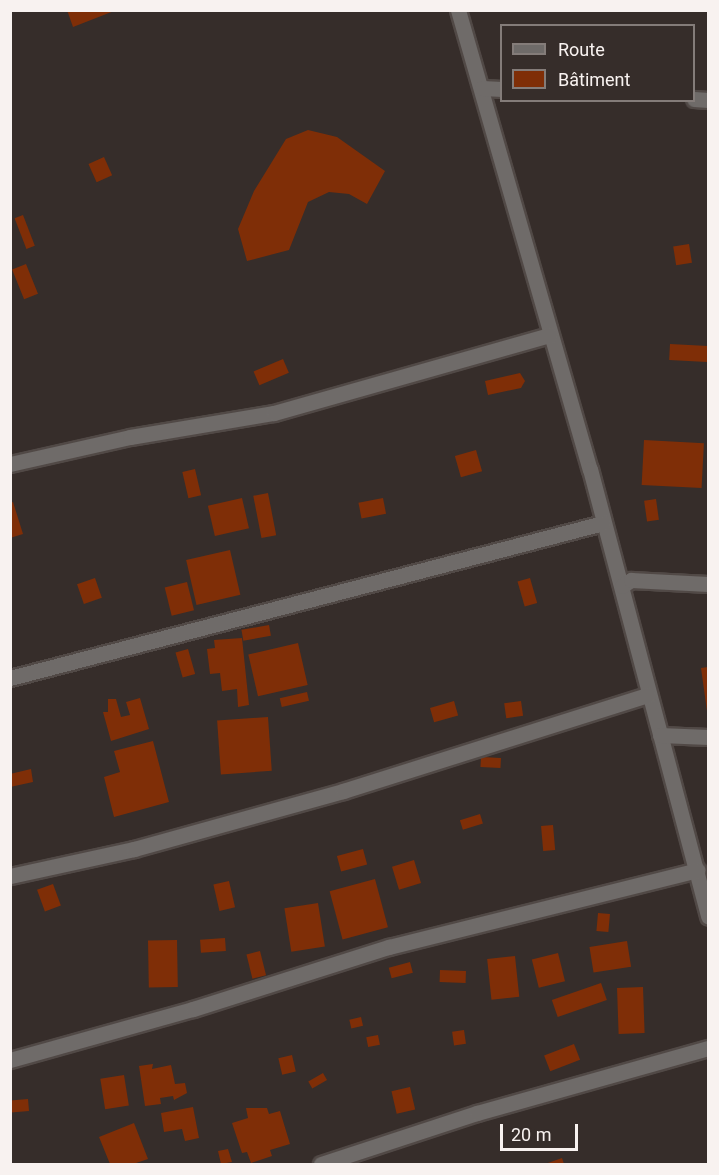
<!DOCTYPE html>
<html>
<head>
<meta charset="utf-8">
<style>
  body { margin:0 }
  #map { position:relative; width:719px; height:1175px; overflow:hidden; background:#362d2a; font-family:Roboto,sans-serif }
  div>[style] { position:absolute }
  [style*='--x'] { left:calc(var(--x)*1px); top:calc(var(--y)*1px); width:calc(var(--w)*1px); rotate:calc(var(--a)*1deg) }
  .building>* { inset:0; background:#7f2e07; transform-origin:0 0 }
  .roads { filter:drop-shadow(2px 0 #514946) drop-shadow(-2px 0 #514946) drop-shadow(0 2px #514946) drop-shadow(0 -2px #514946) }
  .street>* { height:15px; margin:-7.5px; padding:0 7.5px; transform-origin:7.5px; border-radius:7.5px; background:#6f6b69 }
  span { translate:-50% -50%; white-space:nowrap; text-align:center; line-height:1.15; -webkit-text-stroke:4.5px #362d2a; paint-order:stroke }
  .frame { position:absolute; inset:0; border:12px solid #f8f2f0; pointer-events:none }
  .legend { position:absolute; left:500px; top:24px; width:195px; height:78px; box-sizing:border-box; background:#362d2a; border:2px solid #847c79; margin:0; padding:8px 10px; list-style:none; font-size:18px; color:#f8f2f0 }
  .legend li { display:flex; align-items:center; gap:12px; height:30px }
  .legend b { width:30px; border:2px solid #847c79 }
  .scale { position:absolute; left:500px; top:1124px; width:78px; height:27px; box-sizing:border-box; border:3px solid #f8f2f0; border-top:0; padding-left:8px; font-size:18px; line-height:21px; white-space:nowrap; color:#f8f2f0; -webkit-text-stroke:4px #362d2a; paint-order:stroke }
</style>
</head>
<body>
<div id="map">
  <div class="building">
    <div style="clip-path:polygon(67px 10px,114px 10px,114px 11px,73px 27px)"></div>
    <div style="clip-path:polygon(308px 130px,337px 137px,385px 171px,367px 204px,349px 194px,329px 192px,308px 202px,289px 250px,247px 261px,238px 229px,254px 191px,286px 139px)"></div>
    <div style="left:104px;top:157px;width:20px;height:17px;rotate:66deg"></div>
    <div style="left:23px;top:215px;width:33px;height:9px;rotate:69deg"></div>
    <div style="left:689px;top:244px;width:19px;height:16px;rotate:81deg"></div>
    <div style="left:26px;top:264px;width:32px;height:15px;rotate:68deg"></div>
    <div style="left:670px;top:344px;width:38px;height:16px;rotate:3deg"></div>
    <div style="left:283px;top:359px;width:15px;height:32px;rotate:67deg"></div>
    <div style="clip-path:polygon(520px 373px,525px 381px,521px 388px,488px 395px,485px 381px)"></div>
    <div style="left:644px;top:440px;width:60px;height:45px;rotate:3deg"></div>
    <div style="left:476px;top:450px;width:22px;height:22px;rotate:74deg"></div>
    <div style="left:195px;top:469px;width:27px;height:13px;rotate:77deg"></div>
    <div style="left:268px;top:493px;width:43px;height:15px;rotate:79deg"></div>
    <div style="left:242px;top:498px;width:31px;height:35px;rotate:77deg"></div>
    <div style="left:383px;top:498px;width:16px;height:25px;rotate:79deg"></div>
    <div style="left:656px;top:499px;width:21px;height:12px;rotate:82deg"></div>
    <div style="clip-path:polygon(13px 502px,23px 534px,10px 538px,10px 503px)"></div>
    <div style="left:230px;top:550px;width:46px;height:45px;rotate:77deg"></div>
    <div style="left:95px;top:578px;width:21px;height:19px;rotate:71deg"></div>
    <div style="left:530px;top:578px;width:26px;height:13px;rotate:74deg"></div>
    <div style="left:187px;top:582px;width:29px;height:23px;rotate:76deg"></div>
    <div style="left:269px;top:625px;width:11px;height:28px;rotate:80deg"></div>
    <div style="clip-path:polygon(242px 638px,249px 705px,238px 707px,237px 689px,222px 691px,220px 673px,210px 674px,207px 649px,215px 648px,214px 640px)"></div>
    <div style="left:298px;top:643px;width:43px;height:51px;rotate:77deg"></div>
    <div style="left:188px;top:649px;width:26px;height:13px;rotate:74deg"></div>
    <div style="clip-path:polygon(708px 667px,708px 711px,707px 711px,701px 668px)"></div>
    <div style="left:307px;top:692px;width:9px;height:28px;rotate:77deg"></div>
    <div style="clip-path:polygon(140px 698px,149px 729px,111px 741px,103px 712px,108px 712px,108px 699px,116px 699px,121px 717px,130px 715px,126px 702px)"></div>
    <div style="left:454px;top:701px;width:15px;height:25px;rotate:74deg"></div>
    <div style="left:521px;top:701px;width:15px;height:17px;rotate:82deg"></div>
    <div style="left:268px;top:717px;width:54px;height:51px;rotate:86deg"></div>
    <div style="clip-path:polygon(153px 741px,169px 802px,114px 817px,104px 777px,120px 772px,114px 751px)"></div>
    <div style="left:481px;top:757px;width:20px;height:10px;rotate:3deg"></div>
    <div style="clip-path:polygon(31px 769px,33px 782px,10px 787px,10px 774px)"></div>
    <div style="left:480px;top:814px;width:10px;height:21px;rotate:73deg"></div>
    <div style="left:553px;top:825px;width:25px;height:12px;rotate:85deg"></div>
    <div style="left:363px;top:849px;width:16px;height:27px;rotate:75deg"></div>
    <div style="left:414px;top:860px;width:24px;height:23px;rotate:73deg"></div>
    <div style="left:375px;top:879px;width:50px;height:47px;rotate:75deg"></div>
    <div style="left:229px;top:881px;width:27px;height:16px;rotate:77deg"></div>
    <div style="left:53px;top:884px;width:23px;height:17px;rotate:70deg"></div>
    <div style="left:318px;top:903px;width:44px;height:34px;rotate:81deg"></div>
    <div style="left:598px;top:913px;width:12px;height:18px;rotate:5deg"></div>
    <div style="left:225px;top:938px;width:13px;height:25px;rotate:86deg"></div>
    <div style="left:177px;top:940px;width:47px;height:29px;rotate:89deg"></div>
    <div style="left:627px;top:941px;width:26px;height:38px;rotate:81deg"></div>
    <div style="left:260px;top:951px;width:25px;height:14px;rotate:76deg"></div>
    <div style="left:558px;top:953px;width:29px;height:27px;rotate:76deg"></div>
    <div style="left:515px;top:956px;width:41px;height:28px;rotate:84deg"></div>
    <div style="left:410px;top:962px;width:11px;height:22px;rotate:75deg"></div>
    <div style="left:440px;top:970px;width:26px;height:12px;rotate:2deg"></div>
    <div style="left:601px;top:983px;width:18px;height:52px;rotate:71deg"></div>
    <div style="left:643px;top:987px;width:46px;height:26px;rotate:88deg"></div>
    <div style="left:361px;top:1017px;width:9px;height:12px;rotate:77deg"></div>
    <div style="left:464px;top:1030px;width:14px;height:12px;rotate:82deg"></div>
    <div style="left:378px;top:1035px;width:10px;height:12px;rotate:79deg"></div>
    <div style="left:574px;top:1044px;width:17px;height:32px;rotate:69deg"></div>
    <div style="left:292px;top:1055px;width:17px;height:14px;rotate:77deg"></div>
    <div style="clip-path:polygon(153px 1064px,152px 1069px,171px 1065px,175px 1084px,185px 1083px,187px 1093px,174px 1100px,173px 1096px,160px 1098px,161px 1104px,145px 1106px,139px 1066px)"></div>
    <div style="left:323px;top:1073px;width:8px;height:17px;rotate:60deg"></div>
    <div style="left:124px;top:1075px;width:31px;height:24px;rotate:81deg"></div>
    <div style="left:410px;top:1087px;width:23px;height:19px;rotate:77deg"></div>
    <div style="left:28px;top:1099px;width:12px;height:18px;rotate:85deg"></div>
    <div style="clip-path:polygon(193px 1107px,199px 1138px,185px 1141px,182px 1129px,164px 1132px,161px 1113px)"></div>
    <div style="clip-path:polygon(246px 1108px,267px 1108px,269px 1114px,280px 1111px,290px 1144px,270px 1150px,272px 1156px,251px 1163px,247px 1152px,242px 1153px,232px 1123px,248px 1118px)"></div>
    <div style="clip-path:polygon(134px 1123px,148px 1159px,133px 1164px,110px 1164px,99px 1137px)"></div>
    <div style="clip-path:polygon(228px 1149px,232px 1162px,221px 1164px,218px 1151px)"></div>
    <div style="clip-path:polygon(562px 1158px,564px 1164px,545px 1164px)"></div>
  </div>
  <div class="roads">
    <div class="street">
      <div style="--x:458;--y:10;--w:478;--a:74"></div>
      <div style="--x:590;--y:469;--w:463;--a:75.2"></div>
      <div style="--x:482;--y:88;--w:20;--a:3"></div>
      <div style="--x:694;--y:99;--w:14;--a:4"></div>
      <div style="--x:10;--y:464;--w:123;--a:-12.7"></div>
      <div style="--x:130;--y:437;--w:146;--a:-9.5"></div>
      <div style="--x:274;--y:413;--w:287;--a:-15.8"></div>
      <div style="--x:622;--y:586;--w:11;--a:-34"></div>
      <div style="--x:631;--y:580;--w:77;--a:3"></div>
      <div style="--x:10;--y:678;--w:613;--a:-14.65"></div>
      <div style="--x:660;--y:735;--w:48;--a:2.4"></div>
      <div style="--x:10;--y:876;--w:127;--a:-12.3"></div>
      <div style="--x:134;--y:849;--w:217;--a:-15.5"></div>
      <div style="--x:343;--y:791;--w:320;--a:-17.5"></div>
      <div style="--x:10;--y:1060;--w:190;--a:-15.6"></div>
      <div style="--x:193;--y:1009;--w:206;--a:-17.6"></div>
      <div style="--x:389;--y:947;--w:318;--a:-14"></div>
      <div style="--x:321;--y:1164;--w:164;--a:-18.1"></div>
      <div style="--x:477;--y:1113;--w:240;--a:-15.7"></div>
    </div>
  </div>
  <div class="frame"></div>
  <ul class="legend">
  <li><b style="height:8px;background:#6f6b69"></b>Route</li>
  <li><b style="height:16px;background:#7f2e07"></b>Bâtiment</li>
  </ul>
  <div class="scale">20 m</div>
</div>
</body>
</html>
